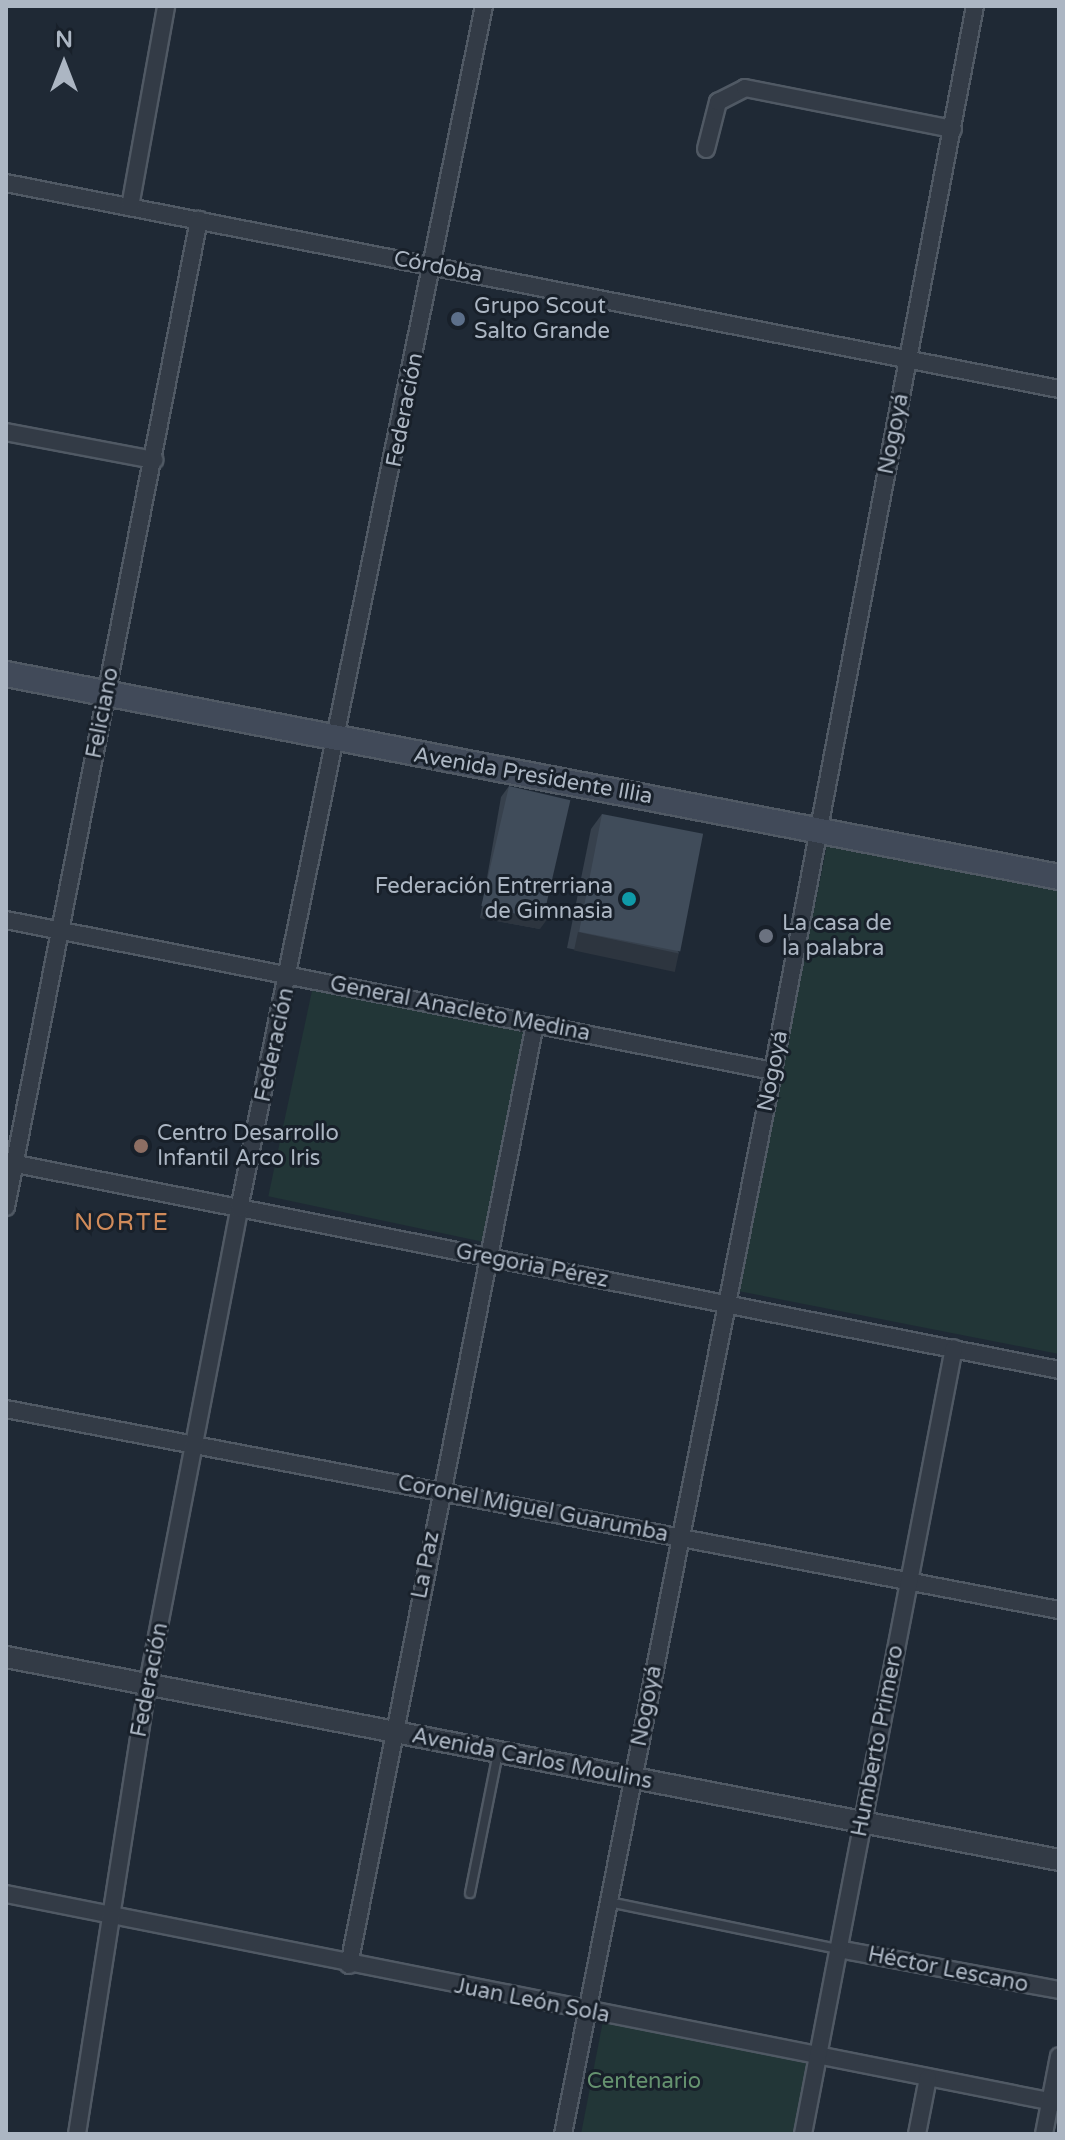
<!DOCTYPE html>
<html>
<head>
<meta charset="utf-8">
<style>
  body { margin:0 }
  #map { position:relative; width:1065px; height:2140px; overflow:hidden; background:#1f2935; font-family:"Varela Round",sans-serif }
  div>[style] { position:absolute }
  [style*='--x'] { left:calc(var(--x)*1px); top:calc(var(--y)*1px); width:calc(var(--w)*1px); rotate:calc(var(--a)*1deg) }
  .green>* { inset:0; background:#223637; transform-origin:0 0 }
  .roads { filter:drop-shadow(2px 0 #505964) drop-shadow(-2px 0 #505964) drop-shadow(0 2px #505964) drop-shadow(0 -2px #505964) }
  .service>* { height:8px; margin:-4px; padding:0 4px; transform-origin:4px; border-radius:4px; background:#333b46 }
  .minor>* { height:16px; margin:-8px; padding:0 8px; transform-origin:8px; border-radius:8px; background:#333b46 }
  .tertiary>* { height:20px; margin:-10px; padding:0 10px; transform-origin:10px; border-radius:10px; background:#333b46 }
  .secondary>* { height:24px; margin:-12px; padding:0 12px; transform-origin:12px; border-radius:12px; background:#414a59 }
  .wall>* { inset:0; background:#37414d }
  .shaded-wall>* { inset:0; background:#2d353f; transform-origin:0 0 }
  .building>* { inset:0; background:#404c5a; transform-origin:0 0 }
  .dots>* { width:22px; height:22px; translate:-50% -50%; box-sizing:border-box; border:4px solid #18202a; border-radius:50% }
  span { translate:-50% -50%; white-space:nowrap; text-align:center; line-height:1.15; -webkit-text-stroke:6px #18202a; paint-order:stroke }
  .street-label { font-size:22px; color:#acb6c3 }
  .poi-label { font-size:22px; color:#acb6c3 }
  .left { translate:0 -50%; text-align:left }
  .right { translate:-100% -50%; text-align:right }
  .park-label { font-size:22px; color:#65926f }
  .neighbourhood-label { font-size:24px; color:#d18b5a; letter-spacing:2px }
  .frame { position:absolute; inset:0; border:8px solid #acb6c3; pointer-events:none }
  .north { position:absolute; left:24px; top:24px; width:80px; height:80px; -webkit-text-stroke:6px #18202a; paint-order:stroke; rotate:0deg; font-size:22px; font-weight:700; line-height:32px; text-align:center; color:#acb6c3 }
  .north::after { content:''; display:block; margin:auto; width:28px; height:36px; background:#acb6c3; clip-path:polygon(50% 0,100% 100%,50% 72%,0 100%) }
</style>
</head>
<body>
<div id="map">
  <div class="green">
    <div style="clip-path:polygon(827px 845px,1059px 890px,1059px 1354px,738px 1291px)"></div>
    <div style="left:313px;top:986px;width:219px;height:215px;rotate:12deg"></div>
    <div style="clip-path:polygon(603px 2021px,809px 2061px,795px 2134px,581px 2134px)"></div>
  </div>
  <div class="roads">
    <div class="service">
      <div style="--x:470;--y:1893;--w:143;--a:-78.7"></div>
      <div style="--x:609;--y:1902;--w:234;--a:11.6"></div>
    </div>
    <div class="minor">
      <div style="--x:706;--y:149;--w:49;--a:-75.7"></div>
      <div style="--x:718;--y:102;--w:30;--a:-27"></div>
      <div style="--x:745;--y:88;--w:212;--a:11.2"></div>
      <div style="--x:6;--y:183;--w:1073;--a:11.07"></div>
      <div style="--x:130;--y:207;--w:204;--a:-79.8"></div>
      <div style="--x:6;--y:432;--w:151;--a:10.7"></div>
      <div style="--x:6;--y:920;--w:782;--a:11.14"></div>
      <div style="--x:6;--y:1162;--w:1073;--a:11.17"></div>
      <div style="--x:6;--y:1207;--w:1006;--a:-78.94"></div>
      <div style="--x:6;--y:1409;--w:1072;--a:10.81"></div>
      <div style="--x:6;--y:1894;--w:1074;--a:11.23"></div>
      <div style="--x:838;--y:1949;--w:225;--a:10.5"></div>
      <div style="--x:349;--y:1965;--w:959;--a:-78.82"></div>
      <div style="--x:77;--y:2134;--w:457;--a:-81.1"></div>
      <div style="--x:148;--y:1683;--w:483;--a:-79.1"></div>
      <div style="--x:239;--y:1209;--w:1228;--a:-78.49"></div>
      <div style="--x:563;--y:2134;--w:1084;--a:-78.82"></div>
      <div style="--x:773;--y:1071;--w:1084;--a:-79.26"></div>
      <div style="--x:803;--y:2134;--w:800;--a:-79.13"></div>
      <div style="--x:917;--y:2134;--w:57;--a:-78.9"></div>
      <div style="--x:1044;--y:2134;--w:79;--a:-79.1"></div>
    </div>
    <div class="tertiary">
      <div style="--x:6;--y:1657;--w:1072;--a:10.91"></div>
    </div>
    <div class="secondary">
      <div style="--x:6;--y:674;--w:1072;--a:10.91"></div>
    </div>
  </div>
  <div class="wall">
    <div style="clip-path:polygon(509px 786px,540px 929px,480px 918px,501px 797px)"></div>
    <div style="clip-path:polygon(602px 814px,679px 953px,668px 969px,567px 948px,591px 829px)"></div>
  </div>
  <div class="shaded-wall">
    <div style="clip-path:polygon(488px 907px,548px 918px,540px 929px,480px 918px)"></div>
    <div style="left:578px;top:932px;width:103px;height:19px;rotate:12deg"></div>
  </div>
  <div class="building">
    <div style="left:509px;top:786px;width:63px;height:123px;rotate:13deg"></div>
    <div style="left:602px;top:814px;width:103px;height:120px;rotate:11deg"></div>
  </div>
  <div class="dots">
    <div style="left:458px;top:319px;background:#5c6f8a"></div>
    <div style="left:629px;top:899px;background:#0f9aa8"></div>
    <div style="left:766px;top:936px;background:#6b7280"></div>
    <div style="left:141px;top:1146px;background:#8d6e63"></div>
  </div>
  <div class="street-label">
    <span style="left:438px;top:267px;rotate:11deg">Córdoba</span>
    <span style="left:405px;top:410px;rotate:-79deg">Federación</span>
    <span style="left:894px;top:434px;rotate:-79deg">Nogoyá</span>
    <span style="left:103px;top:713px;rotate:-79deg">Feliciano</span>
    <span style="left:533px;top:776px;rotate:10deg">Avenida Presidente Illia</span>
    <span style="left:460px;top:1009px;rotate:11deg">General Anacleto Medina</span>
    <span style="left:275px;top:1045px;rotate:-78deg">Federación</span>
    <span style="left:773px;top:1071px;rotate:-79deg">Nogoyá</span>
    <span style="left:532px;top:1266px;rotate:11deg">Gregoria Pérez</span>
    <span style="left:533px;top:1509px;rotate:11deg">Coronel Miguel Guarumba</span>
    <span style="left:426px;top:1565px;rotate:-79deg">La Paz</span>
    <span style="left:150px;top:1680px;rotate:-79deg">Federación</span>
    <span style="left:647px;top:1706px;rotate:-79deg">Nogoyá</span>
    <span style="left:878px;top:1741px;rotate:-79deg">Humberto Primero</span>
    <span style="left:532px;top:1759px;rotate:11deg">Avenida Carlos Moulins</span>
    <span style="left:948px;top:1970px;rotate:11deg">Héctor Lescano</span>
    <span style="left:532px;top:2001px;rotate:11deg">Juan León Sola</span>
  </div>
  <div class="poi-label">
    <span class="left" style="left:474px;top:319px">Grupo Scout<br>Salto Grande</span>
    <span class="right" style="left:613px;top:899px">Federación Entrerriana<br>de Gimnasia</span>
    <span class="left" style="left:782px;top:936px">La casa de<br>la palabra</span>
    <span class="left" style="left:157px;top:1146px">Centro Desarrollo<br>Infantil Arco Iris</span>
  </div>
  <div class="park-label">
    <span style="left:644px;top:2082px">Centenario</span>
  </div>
  <div class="neighbourhood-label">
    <span style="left:122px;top:1223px">NORTE</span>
  </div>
  <div class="frame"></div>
  <div class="north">N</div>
</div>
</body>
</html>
